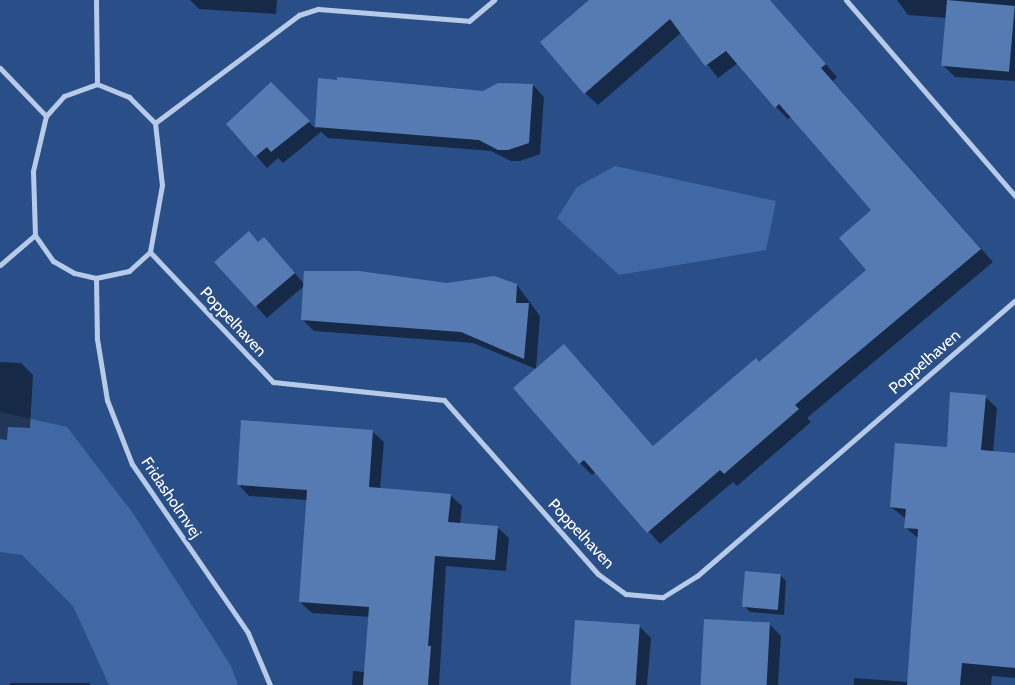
<!DOCTYPE html>
<html>
<head>
<meta charset="utf-8">
<style>
  body { margin:0 }
  #map { position:relative; width:1015px; height:685px; overflow:hidden; background:#2a4f88; font-family:Cabin,sans-serif }
  div>[style] { position:absolute }
  [style*='--x'] { left:calc(var(--x)*1px); top:calc(var(--y)*1px); width:calc(var(--w)*1px); rotate:calc(var(--a)*1deg) }
  .green>* { inset:0; background:#3f68a5 }
  .shadow>* { inset:0; background:#0007; transform-origin:0 0 }
  .building>* { inset:0; background:#567bb2; transform-origin:0 0 }
  .street>* { height:5px; margin:-2.5px; padding:0 2.5px; transform-origin:2.5px; border-radius:2.5px; background:#b7cbe8 }
  span { translate:-50% -50%; white-space:nowrap; text-align:center; line-height:1.15; -webkit-text-stroke:4px #2a4f88; paint-order:stroke }
  .street-label { font-size:16px; color:#fff }
</style>
</head>
<body>
<div id="map">
  <div class="green">
    <div style="clip-path:polygon(615px 166px,776px 201px,766px 250px,619px 275px,557px 218px,577px 187px)"></div>
    <div style="clip-path:polygon(0 412px,67px 427px,132px 512px,231px 666px,238px 685px,109px 685px,73px 606px,22px 555px,0 552px)"></div>
  </div>
  <div class="shadow">
    <div style="clip-path:polygon(190px 0,277px 0,276px 14px,199px 9px)"></div>
    <div style="clip-path:polygon(591px 0,770px 0,837px 77px,833px 81px,993px 262px,807px 418px,811px 422px,737px 486px,733px 482px,660px 544px,596px 472px,592px 475px,580px 463px,564px 346px,654px 447px,759px 364px,868px 270px,873px 210px,791px 117px,788px 119px,776px 107px,738px 63px,718px 78px,682px 32px,598px 105px,585px 93px)"></div>
    <div style="clip-path:polygon(897px 0,1015px 0,1015px 81px,955px 77px,943px 65px,947px 18px,908px 15px)"></div>
    <div style="clip-path:polygon(319px 80px,484px 92px,533px 85px,544px 97px,540px 154px,520px 161px,511px 161px,491px 151px,328px 138px,321px 132px,283px 163px,278px 158px,267px 168px,228px 124px,271px 84px,316px 129px)"></div>
    <div style="clip-path:polygon(259px 243px,275px 250px,305px 285px,517px 285px,540px 316px,536px 369px,473px 343px,314px 331px,302px 319px,305px 285px,267px 318px,216px 262px)"></div>
    <div style="clip-path:polygon(0 362px,21px 363px,33px 375px,30px 428px,8px 427px,7px 440px,0 439px)"></div>
    <div style="clip-path:polygon(985px 397px,997px 408px,993px 452px,1015px 454px,1015px 678px,992px 676px,991px 685px,854px 685px,854px 678px,909px 682px,919px 539px,905px 527px,906px 519px,891px 507px,948px 448px)"></div>
    <div style="clip-path:polygon(372px 431px,384px 442px,380px 489px,450px 495px,462px 506px,460px 524px,497px 527px,509px 538px,506px 571px,446px 566px,439px 685px,352px 685px,353px 671px,366px 672px,370px 617px,312px 613px,300px 602px,308px 500px,249px 496px,238px 484px)"></div>
    <div style="clip-path:polygon(780px 575px,786px 581px,784px 615px,750px 612px,744px 606px)"></div>
    <div style="clip-path:polygon(769px 624px,781px 636px,778px 685px,701px 685px)"></div>
    <div style="clip-path:polygon(640px 627px,651px 638px,647px 685px,571px 685px)"></div>
    <div style="left:10px;top:683px;width:80px;height:2px"></div>
  </div>
  <div class="building">
    <div style="clip-path:polygon(589px 0,770px 0,826px 64px,821px 68px,981px 249px,795px 405px,799px 409px,724px 474px,720px 470px,647px 533px,584px 460px,579px 464px,513px 388px,564px 344px,653px 446px,756px 358px,759px 362px,866px 270px,839px 238px,871px 210px,779px 104px,775px 108px,726px 51px,705px 66px,670px 19px,584px 94px,540px 42px)"></div>
    <div style="left:947px;top:0;width:68px;height:66px;rotate:5deg"></div>
    <div style="clip-path:polygon(337px 77px,483px 91px,498px 83px,533px 84px,529px 143px,508px 150px,498px 150px,479px 140px,315px 127px,318px 78px,337px 80px)"></div>
    <div style="clip-path:polygon(271px 82px,310px 121px,271px 152px,267px 147px,255px 157px,226px 124px)"></div>
    <div style="clip-path:polygon(249px 231px,258px 242px,264px 237px,295px 273px,255px 307px,214px 262px)"></div>
    <div style="clip-path:polygon(304px 271px,359px 271px,447px 283px,494px 276px,517px 284px,516px 303px,529px 303px,524px 359px,461px 332px,301px 320px)"></div>
    <div style="clip-path:polygon(950px 392px,986px 395px,981px 450px,1015px 453px,1015px 668px,962px 663px,960px 685px,907px 685px,918px 529px,904px 528px,906px 509px,890px 507px,895px 443px,947px 447px)"></div>
    <div style="clip-path:polygon(241px 420px,373px 430px,369px 487px,451px 494px,448px 522px,498px 526px,495px 560px,435px 556px,428px 646px,431px 646px,428px 685px,363px 685px,369px 607px,299px 602px,307px 490px,237px 485px)"></div>
    <div style="left:745px;top:571px;width:36px;height:36px;rotate:5deg"></div>
    <div style="left:704px;top:619px;width:66px;height:66px;rotate:3deg"></div>
    <div style="left:575px;top:620px;width:65px;height:65px;rotate:4deg"></div>
  </div>
  <div class="street">
    <div style="--x:96;--y:0;--w:84;--a:89.3"></div>
    <div style="--x:846;--y:0;--w:259;--a:49.2"></div>
    <div style="--x:0;--y:68;--w:66;--a:46.2"></div>
    <div style="--x:97;--y:84;--w:35;--a:22"></div>
    <div style="--x:129;--y:97;--w:37;--a:45"></div>
    <div style="--x:155;--y:123;--w:62;--a:83.6"></div>
    <div style="--x:162;--y:185;--w:68;--a:100.2"></div>
    <div style="--x:150;--y:252;--w:28;--a:138"></div>
    <div style="--x:129;--y:271;--w:34;--a:168"></div>
    <div style="--x:96;--y:278;--w:23;--a:-167"></div>
    <div style="--x:74;--y:273;--w:24;--a:-150"></div>
    <div style="--x:53;--y:261;--w:32;--a:-125"></div>
    <div style="--x:35;--y:235;--w:64;--a:-91.8"></div>
    <div style="--x:33;--y:171;--w:57;--a:-76.7"></div>
    <div style="--x:46;--y:116;--w:27;--a:-48"></div>
    <div style="--x:64;--y:96;--w:35;--a:-20"></div>
    <div style="--x:155;--y:123;--w:180;--a:-36.9"></div>
    <div style="--x:299;--y:15;--w:20;--a:-18"></div>
    <div style="--x:318;--y:9;--w:151;--a:4.5"></div>
    <div style="--x:469;--y:21;--w:33;--a:-40"></div>
    <div style="--x:150;--y:252;--w:179;--a:46.6"></div>
    <div style="--x:273;--y:382;--w:172;--a:6"></div>
    <div style="--x:444;--y:400;--w:232;--a:48.5"></div>
    <div style="--x:598;--y:574;--w:34;--a:36"></div>
    <div style="--x:626;--y:594;--w:37;--a:5"></div>
    <div style="--x:663;--y:597;--w:40;--a:-32"></div>
    <div style="--x:697;--y:576;--w:420;--a:-40.9"></div>
    <div style="--x:0;--y:265;--w:46;--a:-40.6"></div>
    <div style="--x:96;--y:278;--w:61;--a:89.1"></div>
    <div style="--x:97;--y:339;--w:62;--a:80.7"></div>
    <div style="--x:107;--y:400;--w:69;--a:68.7"></div>
    <div style="--x:132;--y:464;--w:205;--a:55.5"></div>
    <div style="--x:248;--y:633;--w:56;--a:67.1"></div>
  </div>
  <div class="street-label">
    <span style="left:233px;top:322px;rotate:47deg">Poppelhaven</span>
    <span style="left:925px;top:362px;rotate:-41deg">Poppelhaven</span>
    <span style="left:171px;top:498px;rotate:56deg">Fridasholmvej</span>
    <span style="left:581px;top:534px;rotate:47deg">Poppelhaven</span>
  </div>
</div>
</body>
</html>
